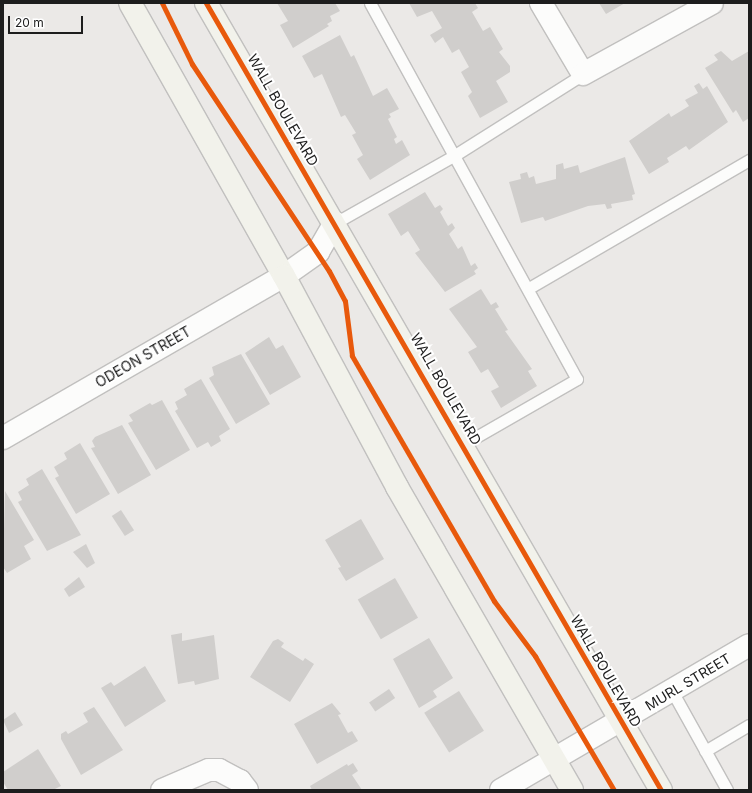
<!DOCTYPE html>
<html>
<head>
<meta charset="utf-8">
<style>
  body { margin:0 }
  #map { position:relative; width:752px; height:793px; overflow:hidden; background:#ebe9e7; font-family:Inter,sans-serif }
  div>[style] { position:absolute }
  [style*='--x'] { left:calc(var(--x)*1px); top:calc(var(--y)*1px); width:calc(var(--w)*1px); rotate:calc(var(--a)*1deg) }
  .building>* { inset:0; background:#d0cecc; transform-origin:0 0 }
  .roads { filter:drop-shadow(1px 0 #c1c0bf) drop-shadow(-1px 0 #c1c0bf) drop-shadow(0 1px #c1c0bf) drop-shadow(0 -1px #c1c0bf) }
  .lane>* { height:11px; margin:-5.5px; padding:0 5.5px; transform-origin:5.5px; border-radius:5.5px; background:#fcfcfb }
  .street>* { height:22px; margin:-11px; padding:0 11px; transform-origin:11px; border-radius:11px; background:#fcfcfb }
  .secondary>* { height:22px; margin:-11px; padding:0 11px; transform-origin:11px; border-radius:11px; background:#f2f2eb }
  .cycleway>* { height:5px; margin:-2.5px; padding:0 2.5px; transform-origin:2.5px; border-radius:2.5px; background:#e8590c }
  span { translate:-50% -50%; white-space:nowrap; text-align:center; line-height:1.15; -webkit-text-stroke:4px #fff; paint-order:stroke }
  .street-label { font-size:14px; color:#1d1d1d }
  .frame { position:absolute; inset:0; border:4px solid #1d1d1d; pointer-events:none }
  .scale { position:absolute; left:8px; top:16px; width:75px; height:18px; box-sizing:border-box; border:2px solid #1d1d1d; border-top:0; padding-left:5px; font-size:12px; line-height:14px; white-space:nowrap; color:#1d1d1d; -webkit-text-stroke:3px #fff; paint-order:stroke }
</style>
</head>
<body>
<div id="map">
  <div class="building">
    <div style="clip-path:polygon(277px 3px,335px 3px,340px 11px,330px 16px,332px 21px,327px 24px,329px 26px,293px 48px,280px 25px,288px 21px)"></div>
    <div style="clip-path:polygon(409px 3px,475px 3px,478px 8px,472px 12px,483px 31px,490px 27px,503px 49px,499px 52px,510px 66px,510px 72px,496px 81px,508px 102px,480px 118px,468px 96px,472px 92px,461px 72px,469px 67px,459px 49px,452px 53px,443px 37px,435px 43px,430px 35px,442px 28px,432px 11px,417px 17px)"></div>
    <div style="clip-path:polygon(599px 3px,625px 3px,606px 14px)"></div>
    <div style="clip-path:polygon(340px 35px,351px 57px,354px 55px,373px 96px,387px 88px,399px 109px,389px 114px,391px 117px,388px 119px,397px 137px,394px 139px,396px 144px,402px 140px,410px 155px,370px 180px,357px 159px,363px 155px,352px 135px,356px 133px,345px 115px,341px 117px,322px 74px,314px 78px,302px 56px)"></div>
    <div style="clip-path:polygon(721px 51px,732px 61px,749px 51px,749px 118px,743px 122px,736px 110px,733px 113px,705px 68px,718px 60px,714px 55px)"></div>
    <div style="clip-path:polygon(699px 83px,703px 89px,707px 86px,728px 122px,689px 150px,686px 146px,667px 158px,669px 162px,649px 174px,629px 141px,669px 113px,671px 117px,689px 106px,685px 100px,698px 93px,694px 86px)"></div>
    <div style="clip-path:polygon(625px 157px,635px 194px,632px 195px,633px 200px,611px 204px,612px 208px,607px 209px,605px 204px,588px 206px,545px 221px,543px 217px,521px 223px,509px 182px,521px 179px,520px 174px,527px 172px,529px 178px,534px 176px,536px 184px,556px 179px,556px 165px,563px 163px,564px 169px,578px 165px,580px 173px)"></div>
    <div style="clip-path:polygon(425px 192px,435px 208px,440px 205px,443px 209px,440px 212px,448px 226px,452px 223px,455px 228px,449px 234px,458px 249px,462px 246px,471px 266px,475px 263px,478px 268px,474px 271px,476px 274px,445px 292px,415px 253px,420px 250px,408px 231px,401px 236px,388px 214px)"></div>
    <div style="clip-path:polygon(481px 289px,491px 305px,496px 302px,499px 307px,495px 309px,508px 330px,505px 331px,532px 369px,528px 371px,537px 386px,501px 408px,491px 391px,499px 387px,488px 369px,481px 373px,468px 352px,477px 347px,449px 309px)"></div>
    <div style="clip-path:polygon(269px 337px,276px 349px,283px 345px,301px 377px,270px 395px,245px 353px)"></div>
    <div style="clip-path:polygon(241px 354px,270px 404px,236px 424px,209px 378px,214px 375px,212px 367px)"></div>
    <div style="clip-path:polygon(201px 379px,230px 429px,219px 436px,221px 441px,211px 447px,208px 442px,197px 448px,175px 411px,178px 409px,175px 402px,187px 395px,184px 389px)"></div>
    <div style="clip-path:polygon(162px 400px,190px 450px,156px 470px,128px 423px,133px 421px,129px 415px,150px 403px,152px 405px)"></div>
    <div style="clip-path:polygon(122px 425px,151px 475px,118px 494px,91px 448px,95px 447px,92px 441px,95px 437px)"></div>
    <div style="clip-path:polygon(80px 443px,110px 494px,76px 514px,55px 478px,59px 476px,54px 467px,67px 459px,64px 453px)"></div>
    <div style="clip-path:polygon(42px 469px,81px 535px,47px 551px,18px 502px,22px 500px,18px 492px,29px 485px,26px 479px)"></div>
    <div style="clip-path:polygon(5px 491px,34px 540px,24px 546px,31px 559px,7px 573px,3px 567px)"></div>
    <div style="left:121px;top:510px;width:24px;height:11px;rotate:57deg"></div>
    <div style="clip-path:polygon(361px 519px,384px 559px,346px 581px,338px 568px,341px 567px,325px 540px)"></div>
    <div style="clip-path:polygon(86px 544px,95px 563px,87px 568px,73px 552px)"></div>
    <div style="clip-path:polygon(79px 577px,85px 587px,69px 597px,64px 589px)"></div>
    <div style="left:395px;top:578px;width:46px;height:43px;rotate:60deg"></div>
    <div style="clip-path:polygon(182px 633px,182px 641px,214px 635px,219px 679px,195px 685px,194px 681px,178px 684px,171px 635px)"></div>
    <div style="clip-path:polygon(429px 638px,453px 678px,433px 691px,437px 697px,419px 708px,393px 659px)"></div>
    <div style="clip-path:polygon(278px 639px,284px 643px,281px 647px,303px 661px,305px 658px,314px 664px,290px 702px,250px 677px,273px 641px)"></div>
    <div style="clip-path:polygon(145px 666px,166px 701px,125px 727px,101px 688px,111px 682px,114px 686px)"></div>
    <div style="left:389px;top:689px;width:11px;height:24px;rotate:56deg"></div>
    <div style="left:459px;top:691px;width:47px;height:41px;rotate:58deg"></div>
    <div style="clip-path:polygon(332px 703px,341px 714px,338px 715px,348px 733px,352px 731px,358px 741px,317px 764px,294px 724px)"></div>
    <div style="clip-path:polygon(94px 707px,123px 750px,81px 775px,61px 739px,61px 734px,66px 731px,68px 734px,88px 722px,83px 713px)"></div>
    <div style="clip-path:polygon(15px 712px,23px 725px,9px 733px,3px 720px)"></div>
    <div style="clip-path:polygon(38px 749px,61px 786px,53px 790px,8px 790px,3px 782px,3px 772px)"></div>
    <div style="clip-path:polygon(353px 763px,358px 771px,352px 775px,362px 790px,312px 790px,310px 786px,347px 764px,348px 766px)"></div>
  </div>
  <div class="roads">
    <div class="lane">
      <div style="--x:370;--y:3;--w:429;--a:61.2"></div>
      <div style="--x:577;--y:379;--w:130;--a:150.1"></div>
      <div style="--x:335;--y:223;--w:138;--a:-29.5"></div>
      <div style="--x:455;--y:155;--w:151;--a:-32.3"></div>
      <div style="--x:529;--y:288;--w:255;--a:-30.2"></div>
      <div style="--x:672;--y:691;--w:113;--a:60.9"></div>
      <div style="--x:705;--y:751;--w:51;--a:-30.6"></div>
    </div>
    <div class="street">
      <div style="--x:541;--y:3;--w:82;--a:59.4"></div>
      <div style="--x:583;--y:74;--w:147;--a:-28.8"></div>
      <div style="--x:3;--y:438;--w:324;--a:-30"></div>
      <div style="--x:284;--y:276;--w:42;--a:-35.2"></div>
      <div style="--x:318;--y:252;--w:34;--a:-60"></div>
      <div style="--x:162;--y:790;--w:51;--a:-23.1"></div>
      <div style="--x:209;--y:770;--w:10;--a:0"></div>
      <div style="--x:219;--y:770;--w:24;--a:28"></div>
      <div style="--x:240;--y:781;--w:11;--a:52"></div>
      <div style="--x:501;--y:790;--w:287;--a:-30.3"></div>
    </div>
    <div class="secondary">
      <div style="--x:130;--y:3;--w:313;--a:60.6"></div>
      <div style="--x:284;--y:276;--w:239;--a:61.8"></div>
      <div style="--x:397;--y:487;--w:350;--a:60"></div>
      <div style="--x:206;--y:3;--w:909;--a:59.97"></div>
    </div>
  </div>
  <div class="cycleway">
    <div style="--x:162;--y:3;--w:68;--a:63.8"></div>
    <div style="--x:192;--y:64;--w:248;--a:56.5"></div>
    <div style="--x:329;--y:271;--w:34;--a:62"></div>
    <div style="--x:345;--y:301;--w:55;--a:82.7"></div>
    <div style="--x:352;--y:356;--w:283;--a:59.9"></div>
    <div style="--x:494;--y:601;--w:69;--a:53.3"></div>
    <div style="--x:535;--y:656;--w:156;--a:59.5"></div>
    <div style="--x:206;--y:3;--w:909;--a:59.97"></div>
  </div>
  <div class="street-label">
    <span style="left:283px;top:110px;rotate:60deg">WALL BOULEVARD</span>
    <span style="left:143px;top:357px;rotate:-30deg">ODEON STREET</span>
    <span style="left:446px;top:389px;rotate:60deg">WALL BOULEVARD</span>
    <span style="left:606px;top:671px;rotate:60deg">WALL BOULEVARD</span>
    <span style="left:688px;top:682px;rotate:-31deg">MURL STREET</span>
  </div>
  <div class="frame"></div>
  <div class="scale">20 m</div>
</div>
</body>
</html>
